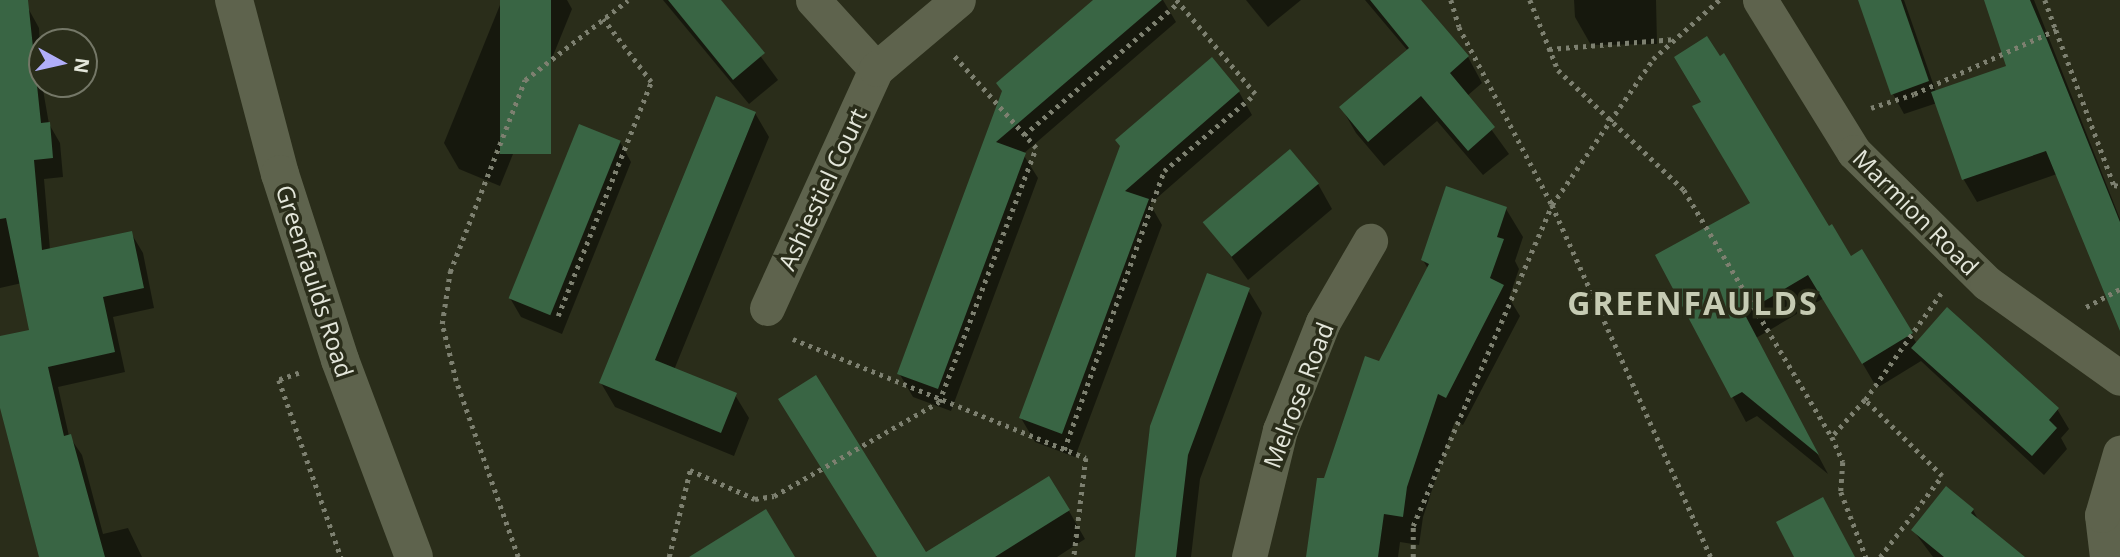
<!DOCTYPE html>
<html>
<head>
<meta charset="utf-8">
<style>
  body { margin:0 }
  #map { position:relative; width:2120px; height:557px; overflow:hidden; background:#2a2d1a; font-family:"Open Sans",sans-serif }
  div>[style] { position:absolute }
  [style*='--x'] { left:calc(var(--x)*1px); top:calc(var(--y)*1px); width:calc(var(--w)*1px); rotate:calc(var(--a)*1deg) }
  .shadow>* { inset:0; background:#0007 }
  .building>* { inset:0; background:#396544; transform-origin:0 0 }
  .path>* { height:4.5px; margin-top:-2.25px; transform-origin:0; background:repeating-linear-gradient(90deg,#7d8070 0 3.5px,transparent 0 8.5px) }
  .street>* { height:35px; margin:-17.5px; padding:0 17.5px; transform-origin:17.5px; border-radius:17.5px; background:#5e634d }
  .secondary>* { height:38px; margin:-19px; padding:0 19px; transform-origin:19px; border-radius:19px; background:#5e634d }
  span { translate:-50% -50%; white-space:nowrap; text-align:center; line-height:1.15; -webkit-text-stroke:7px #2a2d1a; paint-order:stroke }
  .street-label { font-size:24px; color:#e3e6da }
  .district-label { font-size:32px; color:#c6cbb3; font-weight:700; letter-spacing:2px }
  .north { position:absolute; left:28px; top:28px; width:70px; height:70px; box-sizing:border-box; background:#2a2d1a; border:2px solid #747767; border-radius:50%; rotate:98deg; font-size:19px; font-weight:700; line-height:28px; text-align:center; color:#e3e6da }
  .north::after { content:''; display:block; margin:auto; width:24px; height:32px; background:#b0aefa; clip-path:polygon(50% 0,100% 100%,50% 72%,0 100%) }
</style>
</head>
<body>
<div id="map">
  <div class="shadow">
    <div style="clip-path:polygon(502px 0,567px 0,572px 9px,500px 186px,459px 169px,444px 143px)"></div>
    <div style="clip-path:polygon(663px 0,719px 0,778px 80px,749px 104px)"></div>
    <div style="clip-path:polygon(1096px 0,1163px 0,1176px 22px,1023px 154px,1038px 178px,951px 411px,913px 397px,899px 373px,1003px 93px)"></div>
    <div style="clip-path:polygon(1246px 0,1301px 0,1268px 27px)"></div>
    <div style="clip-path:polygon(1365px 0,1420px 0,1468px 57px,1482px 83px,1467px 96px,1509px 154px,1483px 175px,1437px 121px,1384px 166px,1356px 133px,1341px 107px,1408px 51px)"></div>
    <div style="clip-path:polygon(1574px 0,1656px 0,1657px 44px,1591px 45px,1575px 17px)"></div>
    <div style="clip-path:polygon(1860px 0,1904px 0,1936px 92px,2009px 67px,1986px 0,2034px 0,2120px 219px,2120px 306px,2057px 174px,1977px 202px,1964px 180px,1937px 103px,1904px 114px,1893px 94px)"></div>
    <div style="clip-path:polygon(28px 8px,39px 28px,42px 84px,49px 124px,60px 143px,63px 177px,44px 179px,50px 250px,131px 233px,143px 253px,154px 308px,113px 317px,125px 372px,58px 387px,69px 436px,82px 455px,103px 534px,128px 528px,142px 557px,40px 557px,0 397px,0 338px,31px 331px,22px 283px,0 288px,0 11px)"></div>
    <div style="clip-path:polygon(1239px 92px,1252px 115px,1150px 204px,1162px 225px,1075px 457px,1035px 442px,1021px 418px,1121px 148px)"></div>
    <div style="clip-path:polygon(755px 113px,769px 137px,674px 370px,735px 395px,749px 418px,734px 456px,615px 407px,601px 383px)"></div>
    <div style="clip-path:polygon(620px 142px,631px 162px,562px 334px,521px 317px,510px 298px)"></div>
    <div style="clip-path:polygon(1318px 184px,1332px 209px,1248px 280px,1206px 222px)"></div>
    <div style="clip-path:polygon(1506px 209px,1523px 237px,1515px 261px,1519px 269px,1509px 298px,1520px 316px,1463px 425px,1455px 421px,1423px 517px,1419px 545px,1400px 542px,1398px 557px,1309px 557px,1325px 480px,1428px 269px,1423px 260px)"></div>
    <div style="clip-path:polygon(1828px 229px,1850px 258px,1861px 251px,1917px 344px,2057px 409px,2069px 429px,2061px 438px,2067px 449px,2044px 475px,1921px 361px,1877px 388px,1824px 298px,1756px 338px,1828px 474px,1757px 416px,1746px 422px,1657px 256px)"></div>
    <div style="clip-path:polygon(1248px 290px,1262px 313px,1200px 479px,1191px 557px,1137px 557px)"></div>
    <div style="clip-path:polygon(1973px 510px,1979px 521px,2022px 557px,1933px 557px,1913px 530px)"></div>
    <div style="clip-path:polygon(1069px 511px,1085px 539px,1057px 557px,878px 557px,926px 555px)"></div>
  </div>
  <div class="building">
    <div style="clip-path:polygon(0 0,28px 0,41px 123px,50px 122px,53px 158px,34px 160px,42px 250px,132px 231px,144px 288px,103px 297px,115px 352px,48px 367px,64px 436px,71px 434px,105px 557px,39px 557px,0 408px,0 336px,29px 330px,6px 218px,0 219px)"></div>
    <div style="left:500px;top:0;width:51px;height:154px"></div>
    <div style="clip-path:polygon(668px 0,721px 0,765px 53px,733px 80px)"></div>
    <div style="clip-path:polygon(1093px 0,1162px 0,996px 142px,1026px 153px,938px 389px,897px 374px,1002px 91px,996px 83px)"></div>
    <div style="clip-path:polygon(1370px 0,1421px 0,1469px 56px,1450px 73px,1495px 127px,1468px 151px,1421px 96px,1368px 142px,1339px 107px,1409px 48px)"></div>
    <div style="clip-path:polygon(1858px 0,1901px 0,1929px 81px,1891px 95px)"></div>
    <div style="clip-path:polygon(1984px 0,2030px 0,2047px 40px,2120px 222px,2120px 331px,2046px 151px,1962px 180px,1931px 92px,2006px 66px)"></div>
    <div style="clip-path:polygon(1707px 36px,1720px 56px,1724px 53px,1829px 226px,1832px 224px,1851px 256px,1862px 249px,1913px 333px,1862px 364px,1808px 275px,1744px 313px,1819px 455px,1742px 392px,1731px 398px,1655px 255px,1750px 203px,1692px 106px,1701px 102px,1674px 57px)"></div>
    <div style="clip-path:polygon(1212px 57px,1240px 91px,1125px 191px,1149px 199px,1062px 434px,1019px 418px,1120px 146px,1115px 140px)"></div>
    <div style="clip-path:polygon(716px 96px,756px 112px,655px 360px,737px 393px,721px 433px,599px 383px)"></div>
    <div style="left:579px;top:124px;width:45px;height:188px;rotate:22deg"></div>
    <div style="left:1290px;top:149px;width:45px;height:114px;rotate:50deg"></div>
    <div style="clip-path:polygon(1446px 186px,1507px 207px,1497px 237px,1504px 239px,1490px 278px,1504px 285px,1446px 398px,1438px 394px,1407px 487px,1403px 517px,1384px 514px,1378px 557px,1306px 557px,1317px 478px,1324px 478px,1365px 356px,1379px 361px,1429px 264px,1421px 260px)"></div>
    <div style="clip-path:polygon(1207px 273px,1250px 288px,1188px 455px,1176px 557px,1135px 557px,1150px 426px)"></div>
    <div style="clip-path:polygon(1947px 307px,2059px 408px,2049px 420px,2057px 428px,2032px 456px,1911px 348px)"></div>
    <div style="clip-path:polygon(816px 375px,926px 552px,1049px 476px,1070px 510px,995px 557px,877px 557px,778px 399px)"></div>
    <div style="clip-path:polygon(1946px 486px,1974px 509px,1971px 513px,2025px 557px,1944px 557px,1911px 530px)"></div>
    <div style="clip-path:polygon(1823px 497px,1855px 557px,1794px 557px,1776px 522px)"></div>
    <div style="clip-path:polygon(766px 509px,795px 557px,689px 557px)"></div>
  </div>
  <div class="path">
    <div style="--x:1451;--y:0;--w:28;--a:73"></div>
    <div style="--x:1459;--y:27;--w:201;--a:62.4"></div>
    <div style="--x:1552;--y:205;--w:386;--a:65.7"></div>
    <div style="--x:1530;--y:0;--w:75;--a:68.2"></div>
    <div style="--x:1558;--y:70;--w:174;--a:43.6"></div>
    <div style="--x:1684;--y:190;--w:288;--a:59.1"></div>
    <div style="--x:2045;--y:0;--w:32;--a:70"></div>
    <div style="--x:1549;--y:49;--w:127;--a:-4.5"></div>
    <div style="--x:1871;--y:108;--w:45;--a:-18"></div>
    <div style="--x:1914;--y:94;--w:156;--a:-24.3"></div>
    <div style="--x:2056;--y:30;--w:165;--a:69.5"></div>
    <div style="--x:2114;--y:185;--w:6;--a:9"></div>
    <div style="--x:1024;--y:135;--w:204;--a:-40.6"></div>
    <div style="--x:2086;--y:307;--w:38;--a:-28"></div>
    <div style="--x:558;--y:316;--w:252;--a:-68.3"></div>
    <div style="--x:651;--y:82;--w:79;--a:-127.3"></div>
    <div style="--x:793;--y:339;--w:316;--a:22.1"></div>
    <div style="--x:1086;--y:458;--w:100;--a:96.9"></div>
    <div style="--x:299;--y:373;--w:21;--a:161"></div>
    <div style="--x:279;--y:380;--w:188;--a:70.7"></div>
    <div style="--x:1865;--y:400;--w:50;--a:131.7"></div>
    <div style="--x:1832;--y:437;--w:27;--a:66"></div>
    <div style="--x:1843;--y:462;--w:30;--a:94"></div>
    <div style="--x:1841;--y:492;--w:70;--a:69"></div>
    <div style="--x:1064;--y:450;--w:296;--a:-70.3"></div>
    <div style="--x:1164;--y:171;--w:119;--a:-40.2"></div>
    <div style="--x:1255;--y:94;--w:123;--a:-130"></div>
    <div style="--x:518;--y:557;--w:187;--a:-109.4"></div>
    <div style="--x:456;--y:381;--w:59;--a:-103.8"></div>
    <div style="--x:442;--y:324;--w:53;--a:-81.3"></div>
    <div style="--x:450;--y:272;--w:206;--a:-68.7"></div>
    <div style="--x:525;--y:80;--w:130;--a:-37.8"></div>
    <div style="--x:669;--y:557;--w:89;--a:-76.4"></div>
    <div style="--x:690;--y:470;--w:71;--a:24"></div>
    <div style="--x:755;--y:499;--w:19;--a:-9"></div>
    <div style="--x:774;--y:496;--w:190;--a:-29.7"></div>
    <div style="--x:939;--y:402;--w:272;--a:-69.1"></div>
    <div style="--x:1036;--y:148;--w:125;--a:-131.7"></div>
    <div style="--x:1413;--y:557;--w:31;--a:-90"></div>
    <div style="--x:1413;--y:526;--w:350;--a:-66.6"></div>
    <div style="--x:1552;--y:205;--w:178;--a:-55.3"></div>
    <div style="--x:1653;--y:59;--w:89;--a:-41.8"></div>
    <div style="--x:1880;--y:557;--w:102;--a:-52.6"></div>
    <div style="--x:1942;--y:476;--w:108;--a:-135.4"></div>
    <div style="--x:1865;--y:400;--w:131;--a:-54.6"></div>
  </div>
  <div class="street">
    <div style="--x:813;--y:0;--w:93;--a:47.6"></div>
    <div style="--x:1760;--y:0;--w:179;--a:58.3"></div>
    <div style="--x:1854;--y:152;--w:187;--a:44.6"></div>
    <div style="--x:1987;--y:283;--w:163;--a:35.5"></div>
    <div style="--x:767;--y:308;--w:263;--a:-65.5"></div>
    <div style="--x:876;--y:69;--w:107;--a:-40.1"></div>
    <div style="--x:1249;--y:557;--w:131;--a:-76.3"></div>
    <div style="--x:1280;--y:430;--w:116;--a:-68.3"></div>
    <div style="--x:1323;--y:322;--w:94;--a:-59.9"></div>
    <div style="--x:2107;--y:557;--w:42;--a:-96.8"></div>
    <div style="--x:2102;--y:515;--w:65;--a:-73.8"></div>
  </div>
  <div class="secondary">
    <div style="--x:234;--y:0;--w:180;--a:75.2"></div>
    <div style="--x:280;--y:174;--w:195;--a:72.1"></div>
    <div style="--x:340;--y:360;--w:210;--a:69.4"></div>
  </div>
  <div class="street-label">
    <span style="left:822px;top:189px;rotate:-65deg">Ashiestiel Court</span>
    <span style="left:1916px;top:212px;rotate:45deg">Marmion Road</span>
    <span style="left:315px;top:281px;rotate:72deg">Greenfaulds Road</span>
    <span style="left:1298px;top:395px;rotate:-69deg">Melrose Road</span>
  </div>
  <div class="district-label">
    <span style="left:1693px;top:303px">GREENFAULDS</span>
  </div>
  <div class="north">N</div>
</div>
</body>
</html>
